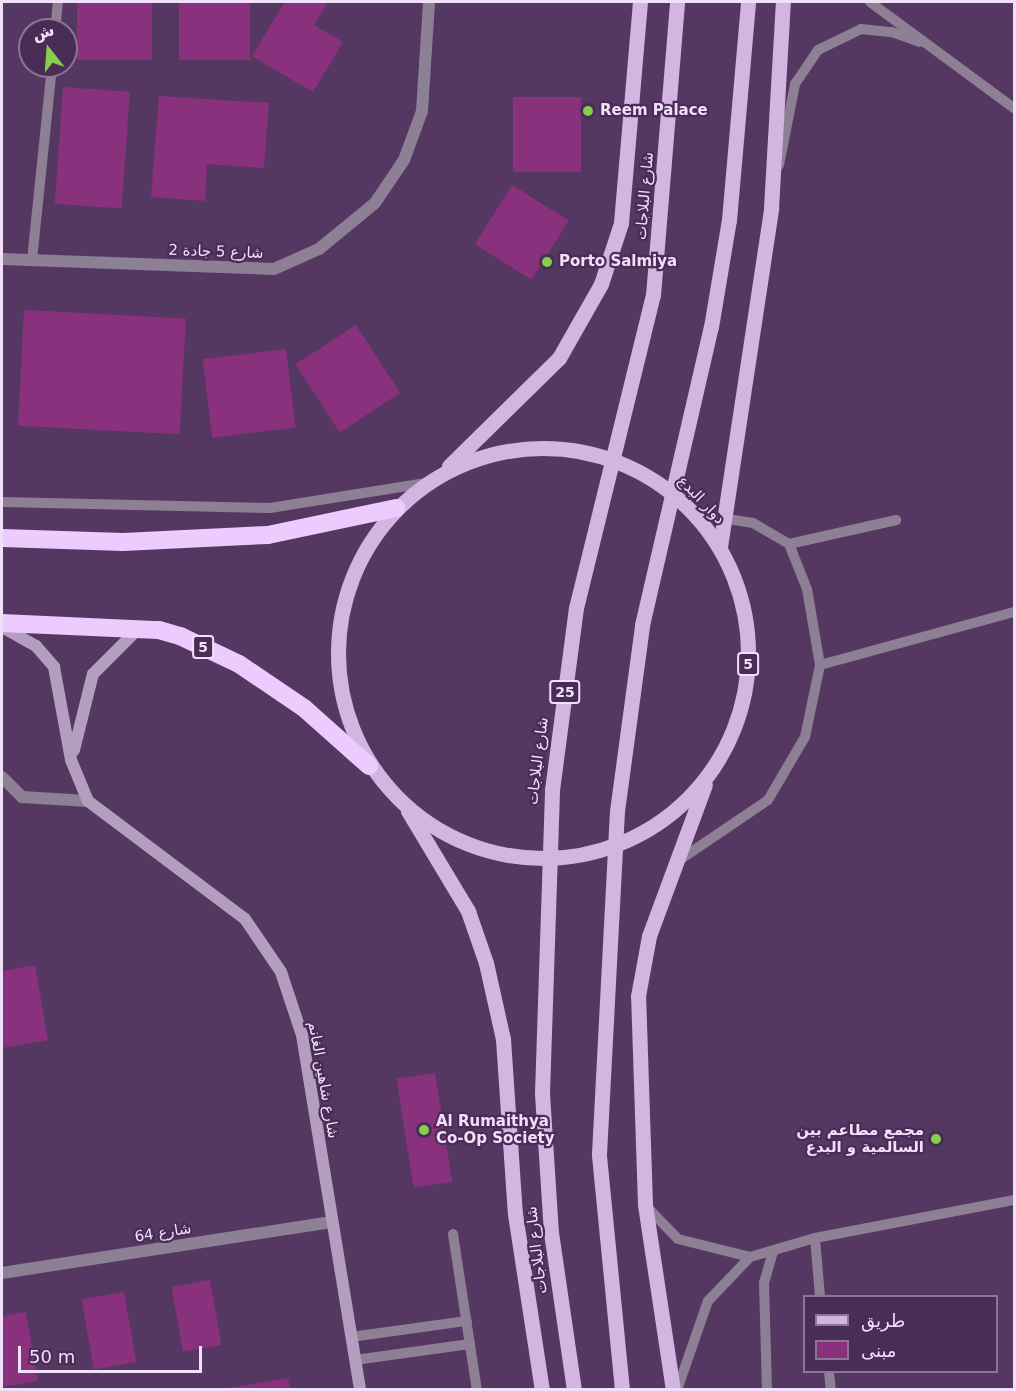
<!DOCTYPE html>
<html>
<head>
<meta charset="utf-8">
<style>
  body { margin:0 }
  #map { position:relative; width:1016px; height:1391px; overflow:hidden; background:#553862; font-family:"DejaVu Sans",Vazirmatn,sans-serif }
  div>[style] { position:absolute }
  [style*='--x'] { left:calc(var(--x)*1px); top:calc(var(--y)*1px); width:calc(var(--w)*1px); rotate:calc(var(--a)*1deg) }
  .building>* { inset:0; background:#8a317d; transform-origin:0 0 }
  .lane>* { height:10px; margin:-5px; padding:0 5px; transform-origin:5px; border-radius:5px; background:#8d7f94 }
  .street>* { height:12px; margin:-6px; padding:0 6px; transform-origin:6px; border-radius:6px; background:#8d7f94 }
  .secondary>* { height:12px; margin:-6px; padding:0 6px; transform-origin:6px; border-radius:6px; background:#b49ebf }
  .primary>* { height:15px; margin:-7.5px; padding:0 7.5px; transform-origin:7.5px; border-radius:7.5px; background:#d2b6e1 }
  .primary>.ring { margin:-7.5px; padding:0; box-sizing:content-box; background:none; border:15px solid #d2b6e1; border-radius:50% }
  .highway>* { height:18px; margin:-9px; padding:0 9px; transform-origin:9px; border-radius:9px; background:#edcbff }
  .primary-bridge>* { height:15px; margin:-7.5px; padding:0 7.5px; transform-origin:7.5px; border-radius:7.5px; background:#d2b6e1 }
  .dots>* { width:16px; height:16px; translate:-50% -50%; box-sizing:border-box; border:3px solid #4a2d57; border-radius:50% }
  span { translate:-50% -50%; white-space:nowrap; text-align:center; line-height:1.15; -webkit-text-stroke:4.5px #4a2d57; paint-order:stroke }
  .shield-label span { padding:2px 4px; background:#4a2d57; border:2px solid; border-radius:4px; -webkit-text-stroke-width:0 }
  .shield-label { font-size:14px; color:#f1e0fa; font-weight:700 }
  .poi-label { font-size:15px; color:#f1e0fa; font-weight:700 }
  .left { translate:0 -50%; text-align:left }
  .right { translate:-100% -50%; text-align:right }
  .street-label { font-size:15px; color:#f1e0fa }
  .frame { position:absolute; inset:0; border:3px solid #f1e0fa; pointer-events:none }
  .legend { position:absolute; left:803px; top:1295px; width:195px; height:78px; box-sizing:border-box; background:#4a2d57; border:2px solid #8d7598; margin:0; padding:8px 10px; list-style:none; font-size:18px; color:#f1e0fa }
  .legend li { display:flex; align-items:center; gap:12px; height:30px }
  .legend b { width:30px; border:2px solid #8d7598 }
  .north { position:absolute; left:18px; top:18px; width:60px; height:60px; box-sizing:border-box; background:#4a2d57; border:2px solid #8d7598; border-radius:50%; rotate:343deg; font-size:16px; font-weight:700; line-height:24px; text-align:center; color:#f1e0fa }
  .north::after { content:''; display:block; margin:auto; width:21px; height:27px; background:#85cf4c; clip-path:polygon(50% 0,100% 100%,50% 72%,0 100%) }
  .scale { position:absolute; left:18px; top:1346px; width:184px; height:27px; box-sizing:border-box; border:3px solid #f1e0fa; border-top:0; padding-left:8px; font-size:18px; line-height:21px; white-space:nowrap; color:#f1e0fa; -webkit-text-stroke:4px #4a2d57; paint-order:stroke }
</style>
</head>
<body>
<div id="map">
  <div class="building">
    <div style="left:77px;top:2px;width:75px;height:58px"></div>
    <div style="left:179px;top:2px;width:71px;height:58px"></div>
    <div style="clip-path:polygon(285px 2px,328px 2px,314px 25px,343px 42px,313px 92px,252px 56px)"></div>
    <div style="left:63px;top:87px;width:67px;height:117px;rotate:4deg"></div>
    <div style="clip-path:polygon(159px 96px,269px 103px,264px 168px,207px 164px,205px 201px,151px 197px)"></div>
    <div style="left:513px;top:97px;width:68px;height:75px"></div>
    <div style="left:512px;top:185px;width:67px;height:70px;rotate:32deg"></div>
    <div style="left:24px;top:310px;width:162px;height:116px;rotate:3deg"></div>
    <div style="left:356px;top:325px;width:81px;height:72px;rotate:57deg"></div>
    <div style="left:286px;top:349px;width:79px;height:84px;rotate:83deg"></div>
    <div style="clip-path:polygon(35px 965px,48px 1040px,2px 1048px,2px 971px)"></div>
    <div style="left:435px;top:1073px;width:110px;height:39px;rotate:81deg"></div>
    <div style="left:210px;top:1280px;width:66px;height:39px;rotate:80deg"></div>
    <div style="left:124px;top:1292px;width:71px;height:43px;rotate:80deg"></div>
    <div style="clip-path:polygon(26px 1312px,38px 1381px,2px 1387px,2px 1316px)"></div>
    <div style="clip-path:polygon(288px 1378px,290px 1390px,229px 1390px,229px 1388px)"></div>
  </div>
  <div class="lane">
    <div style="--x:870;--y:2;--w:179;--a:36.4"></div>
    <div style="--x:55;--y:30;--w:28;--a:-84"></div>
    <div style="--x:779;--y:165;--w:83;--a:-78.8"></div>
    <div style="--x:795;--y:84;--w:41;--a:-55.9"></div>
    <div style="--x:818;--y:50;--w:48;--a:-26"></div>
    <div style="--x:861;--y:29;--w:31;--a:6"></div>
    <div style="--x:892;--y:32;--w:29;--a:20"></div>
    <div style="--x:32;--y:260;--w:195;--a:-84.1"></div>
    <div style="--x:2;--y:502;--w:268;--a:1.3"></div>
    <div style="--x:270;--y:508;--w:158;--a:-9.1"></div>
    <div style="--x:789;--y:544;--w:110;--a:-12.6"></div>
    <div style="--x:820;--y:665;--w:201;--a:-15.3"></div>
    <div style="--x:675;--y:863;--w:112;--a:-34.1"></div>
    <div style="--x:768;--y:800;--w:73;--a:-59.6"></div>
    <div style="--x:805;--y:737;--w:74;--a:-78.2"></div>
    <div style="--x:820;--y:665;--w:77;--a:-99.7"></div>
    <div style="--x:807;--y:589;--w:48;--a:-111.8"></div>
    <div style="--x:789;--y:544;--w:42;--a:-149.7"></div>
    <div style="--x:753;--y:523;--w:32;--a:-171"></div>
    <div style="--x:645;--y:1205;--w:47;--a:45.9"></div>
    <div style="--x:678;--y:1239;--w:74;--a:14"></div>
    <div style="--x:750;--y:1257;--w:68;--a:-16.3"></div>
    <div style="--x:815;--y:1238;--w:203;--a:-10.8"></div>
    <div style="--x:453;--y:1234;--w:158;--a:81.3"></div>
    <div style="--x:815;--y:1238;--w:58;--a:85.1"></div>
    <div style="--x:351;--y:1337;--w:117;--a:-7.9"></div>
    <div style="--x:355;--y:1360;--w:116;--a:-7.9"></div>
    <div style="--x:829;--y:1372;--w:18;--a:84"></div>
    <div style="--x:677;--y:1390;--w:94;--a:-70.8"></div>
    <div style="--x:708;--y:1301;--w:61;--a:-46.3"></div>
    <div style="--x:767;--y:1390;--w:107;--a:-91.6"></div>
    <div style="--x:764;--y:1283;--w:33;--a:-74"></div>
  </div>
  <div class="street">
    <div style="--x:2;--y:259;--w:272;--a:2.1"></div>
    <div style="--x:274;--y:269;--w:49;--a:-24"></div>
    <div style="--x:319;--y:249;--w:72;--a:-39.4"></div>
    <div style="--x:375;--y:203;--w:52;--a:-56"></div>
    <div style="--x:404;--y:160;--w:52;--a:-69.8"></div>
    <div style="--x:422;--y:111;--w:109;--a:-86.3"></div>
    <div style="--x:2;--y:777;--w:28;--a:45"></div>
    <div style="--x:22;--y:797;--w:66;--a:3.5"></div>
    <div style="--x:2;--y:1273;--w:332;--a:-8.8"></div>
  </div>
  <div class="secondary">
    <div style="--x:2;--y:627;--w:39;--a:29"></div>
    <div style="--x:36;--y:646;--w:28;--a:49"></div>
    <div style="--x:54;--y:667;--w:95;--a:79.6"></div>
    <div style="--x:71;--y:760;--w:44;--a:67.5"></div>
    <div style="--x:88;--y:801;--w:196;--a:36.9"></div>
    <div style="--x:245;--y:919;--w:64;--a:55.8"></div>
    <div style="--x:281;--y:972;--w:66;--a:71.6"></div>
    <div style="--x:302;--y:1035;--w:360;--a:80.7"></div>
    <div style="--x:74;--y:750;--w:78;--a:-76"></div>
    <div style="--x:93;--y:674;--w:64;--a:-45"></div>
  </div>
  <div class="primary">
    <div class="ring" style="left:338px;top:448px;width:395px;height:395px"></div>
    <div style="--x:449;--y:466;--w:154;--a:-44.5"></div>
    <div style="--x:559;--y:358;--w:85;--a:-60.4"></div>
    <div style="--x:601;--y:284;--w:64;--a:-71.8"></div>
    <div style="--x:621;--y:223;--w:222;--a:-85.1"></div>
    <div style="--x:720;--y:547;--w:343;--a:-81.4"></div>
    <div style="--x:771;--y:208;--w:206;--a:-86.7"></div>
    <div style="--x:408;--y:811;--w:117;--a:59"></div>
    <div style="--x:468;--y:911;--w:55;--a:70.9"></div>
    <div style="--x:486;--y:963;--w:78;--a:77.4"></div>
    <div style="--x:503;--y:1039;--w:175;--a:86.1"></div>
    <div style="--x:515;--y:1214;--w:178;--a:81.3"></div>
    <div style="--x:673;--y:1390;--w:188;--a:-98.6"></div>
    <div style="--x:645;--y:1204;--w:208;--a:-91.9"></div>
    <div style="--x:638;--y:996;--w:61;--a:-79.6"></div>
    <div style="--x:649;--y:936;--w:161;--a:-69.7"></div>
  </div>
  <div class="highway">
    <div style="--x:2;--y:538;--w:121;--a:1.9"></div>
    <div style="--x:123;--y:542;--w:145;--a:-2.8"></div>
    <div style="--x:268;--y:535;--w:131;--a:-11.9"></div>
    <div style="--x:2;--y:623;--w:157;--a:2.6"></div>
    <div style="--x:159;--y:630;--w:22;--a:16"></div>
    <div style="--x:180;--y:636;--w:65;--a:25.4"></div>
    <div style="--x:239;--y:664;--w:78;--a:34.1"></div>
    <div style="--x:304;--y:708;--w:87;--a:41.7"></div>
  </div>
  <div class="primary-bridge">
    <div style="--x:574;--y:1390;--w:159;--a:-98.3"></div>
    <div style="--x:551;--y:1233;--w:140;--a:-93.7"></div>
    <div style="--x:542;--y:1093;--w:303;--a:-88.1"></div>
    <div style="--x:552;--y:790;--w:184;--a:-82.5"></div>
    <div style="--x:576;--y:608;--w:322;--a:-76.2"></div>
    <div style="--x:653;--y:295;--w:294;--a:-85.3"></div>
    <div style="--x:622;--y:1390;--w:237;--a:-95.6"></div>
    <div style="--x:599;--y:1154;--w:343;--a:-87"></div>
    <div style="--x:617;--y:811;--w:188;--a:-82.3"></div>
    <div style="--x:642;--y:625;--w:306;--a:-77"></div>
    <div style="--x:711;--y:327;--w:109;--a:-80.5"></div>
    <div style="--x:729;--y:220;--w:219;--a:-85"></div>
  </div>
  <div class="dots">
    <div style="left:588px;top:111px;background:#85cf4c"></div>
    <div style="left:547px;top:262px;background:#85cf4c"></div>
    <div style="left:424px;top:1130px;background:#85cf4c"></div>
    <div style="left:936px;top:1139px;background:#85cf4c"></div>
  </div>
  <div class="shield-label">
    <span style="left:203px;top:647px">5</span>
    <span style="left:748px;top:664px">5</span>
    <span style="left:565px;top:692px">25</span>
  </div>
  <div class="poi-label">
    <span class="left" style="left:600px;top:111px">Reem Palace</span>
    <span class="left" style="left:559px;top:262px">Porto Salmiya</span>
    <span class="left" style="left:436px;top:1130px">Al Rumaithya<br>Co-Op Society</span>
    <span class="right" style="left:924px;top:1139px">مجمع مطاعم بين<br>السالمية و البدع</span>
  </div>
  <div class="street-label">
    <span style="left:645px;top:196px;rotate:-85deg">شارع البلاجات</span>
    <span style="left:216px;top:252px;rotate:2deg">شارع 5 جادة 2</span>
    <span style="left:701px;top:500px;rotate:46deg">دوار البدع</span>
    <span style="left:538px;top:761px;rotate:-83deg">شارع البلاجات</span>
    <span style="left:323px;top:1080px;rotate:80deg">شارع شاهين الغانم</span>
    <span style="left:163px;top:1233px;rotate:-9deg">شارع 64</span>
    <span style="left:537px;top:1250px;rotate:-97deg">شارع البلاجات</span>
  </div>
  <div class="frame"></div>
  <ul class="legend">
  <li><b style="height:8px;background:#d2b6e1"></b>طريق</li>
  <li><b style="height:16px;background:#8a317d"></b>مبنى</li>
  </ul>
  <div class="north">ش</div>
  <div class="scale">50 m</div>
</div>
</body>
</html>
